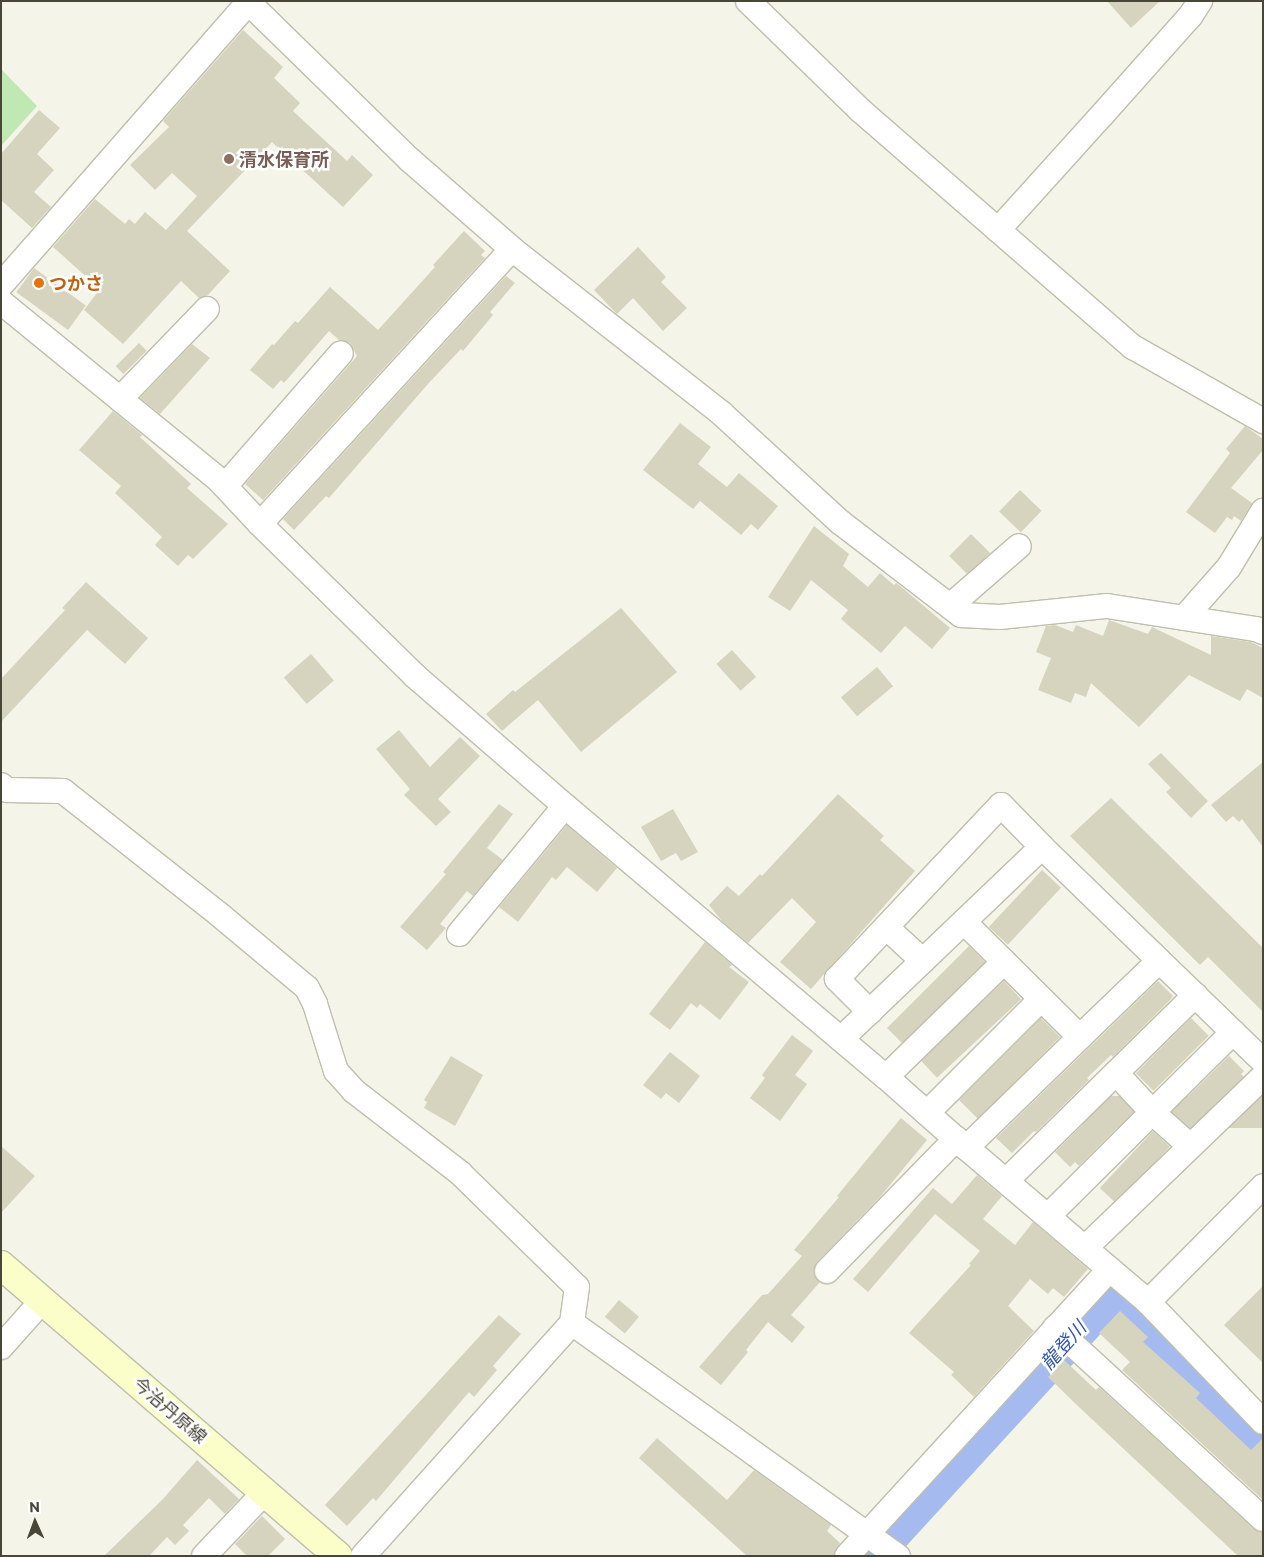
<!DOCTYPE html>
<html>
<head>
<meta charset="utf-8">
<style>
  body { margin:0 }
  #map { position:relative; width:1264px; height:1557px; overflow:hidden; background:#f4f4e8; font-family:Commissioner,"Noto Sans JP",sans-serif }
  div>[style] { position:absolute }
  [style*='--x'] { left:calc(var(--x)*1px); top:calc(var(--y)*1px); width:calc(var(--w)*1px); rotate:calc(var(--a)*1deg) }
  .green>* { inset:0; background:#bfe8b2 }
  .river>* { height:40px; margin:-20px; padding:0 20px; transform-origin:20px; border-radius:20px; background:#a5bbf0 }
  .building>* { inset:0; background:#d6d4be; transform-origin:0 0 }
  .roads { filter:drop-shadow(1px 0 #c0bfab) drop-shadow(-1px 0 #c0bfab) drop-shadow(0 1px #c0bfab) drop-shadow(0 -1px #c0bfab) }
  .street>* { height:24px; margin:-12px; padding:0 12px; transform-origin:12px; border-radius:12px; background:#fff }
  .secondary>* { height:28px; margin:-14px; padding:0 14px; transform-origin:14px; border-radius:14px; background:#fbfec8 }
  .dots>* { width:14px; height:14px; translate:-50% -50%; box-sizing:border-box; border:2px solid #fff; border-radius:50% }
  span { translate:-50% -50%; white-space:nowrap; text-align:center; line-height:1.15; -webkit-text-stroke:5px #fff; paint-order:stroke }
  .education-label { font-size:18px; color:#785e54; font-weight:700 }
  .left { translate:0 -50%; text-align:left }
  .food-label { font-size:18px; color:#c56008; font-weight:700 }
  .street-label { font-size:18px; color:#484637 }
  .water-label { font-size:19px; color:#3054b3; font-style:italic }
  .frame { position:absolute; inset:0; border:2px solid #484637; pointer-events:none }
  .north { position:absolute; left:10px; top:1497px; width:50px; height:50px; -webkit-text-stroke:4px #fff; paint-order:stroke; rotate:358deg; font-size:14px; font-weight:700; line-height:20px; text-align:center; color:#484637 }
  .north::after { content:''; display:block; margin:auto; width:18px; height:22px; background:#484637; clip-path:polygon(50% 0,100% 100%,50% 72%,0 100%) }
</style>
</head>
<body>
<div id="map">
  <div class="green">
    <div style="clip-path:polygon(1px 69px,37px 106px,1px 146px)"></div>
  </div>
  <div class="river">
    <div style="--x:870;--y:1556;--w:354;--a:-47.5"></div>
    <div style="--x:1109;--y:1295;--w:201;--a:45.4"></div>
    <div style="--x:1250;--y:1438;--w:16;--a:38"></div>
  </div>
  <div class="building">
    <div style="clip-path:polygon(1107px 1px,1160px 1px,1131px 28px)"></div>
    <div style="clip-path:polygon(243px 30px,283px 67px,274px 78px,300px 103px,293px 111px,347px 161px,352px 155px,373px 175px,343px 207px,272px 142px,187px 231px,230px 271px,207px 296px,199px 298px,181px 281px,123px 344px,84px 310px,100px 289px,53px 247px,95px 199px,125px 224px,129px 219px,135px 224px,145px 212px,166px 230px,197px 196px,172px 173px,155px 190px,130px 165px,169px 127px,163px 121px)"></div>
    <div style="clip-path:polygon(39px 110px,60px 128px,37px 154px,54px 170px,34px 192px,51px 207px,32px 228px,1px 200px,1px 154px)"></div>
    <div style="clip-path:polygon(464px 231px,485px 251px,481px 255px,485px 258px,263px 500px,245px 484px,357px 356px,350px 343px,339px 340px,329px 331px,284px 383px,281px 380px,273px 389px,250px 370px,272px 344px,274px 345px,295px 321px,298px 323px,330px 287px,378px 330px,435px 267px,433px 265px)"></div>
    <div style="clip-path:polygon(638px 247px,666px 277px,661px 282px,687px 308px,663px 331px,633px 298px,617px 314px,594px 290px)"></div>
    <div style="left:34px;top:268px;width:64px;height:30px;rotate:36deg"></div>
    <div style="clip-path:polygon(506px 276px,515px 283px,490px 312px,493px 315px,463px 351px,461px 349px,427px 385px,329px 498px,326px 496px,294px 530px,283px 519px)"></div>
    <div style="left:139px;top:343px;width:11px;height:33px;rotate:45deg"></div>
    <div style="clip-path:polygon(192px 344px,210px 358px,160px 414px,140px 398px)"></div>
    <div style="clip-path:polygon(113px 411px,142px 435px,140px 437px,191px 484px,187px 488px,228px 524px,193px 559px,188px 555px,178px 566px,155px 545px,162px 537px,115px 493px,121px 486px,79px 450px)"></div>
    <div style="clip-path:polygon(680px 423px,711px 447px,698px 464px,727px 487px,739px 473px,778px 506px,758px 530px,751px 524px,741px 535px,700px 501px,693px 509px,643px 470px)"></div>
    <div style="clip-path:polygon(1245px 426px,1263px 439px,1263px 450px,1231px 488px,1252px 503px,1241px 521px,1234px 516px,1232px 520px,1227px 517px,1215px 533px,1186px 512px,1230px 453px,1226px 449px)"></div>
    <div style="left:1020px;top:490px;width:30px;height:30px;rotate:44deg"></div>
    <div style="clip-path:polygon(814px 526px,849px 554px,843px 566px,868px 587px,880px 573px,894px 585px,896px 583px,900px 586px,950px 628px,932px 649px,905px 626px,881px 653px,841px 619px,848px 610px,811px 580px,790px 611px,768px 597px)"></div>
    <div style="left:971px;top:534px;width:27px;height:31px;rotate:45deg"></div>
    <div style="clip-path:polygon(86px 582px,148px 638px,125px 664px,87px 630px,1px 722px,1px 679px,65px 610px,62px 608px)"></div>
    <div style="clip-path:polygon(621px 608px,677px 672px,581px 752px,538px 700px,502px 731px,486px 714px,513px 690px,515px 692px)"></div>
    <div style="clip-path:polygon(1109px 620px,1148px 634px,1152px 627px,1211px 655px,1211px 636px,1251px 642px,1263px 648px,1263px 698px,1247px 689px,1240px 701px,1189px 675px,1139px 727px,1091px 683px,1086px 697px,1075px 693px,1071px 703px,1038px 690px,1051px 658px,1036px 652px,1046px 626px,1055px 625px,1073px 632px,1076px 625px,1103px 636px)"></div>
    <div style="left:732px;top:650px;width:36px;height:21px;rotate:48deg"></div>
    <div style="left:311px;top:654px;width:35px;height:36px;rotate:49deg"></div>
    <div style="left:877px;top:667px;width:25px;height:47px;rotate:50deg"></div>
    <div style="clip-path:polygon(399px 730px,430px 767px,460px 737px,480px 756px,438px 799px,451px 812px,436px 826px,404px 795px,410px 789px,376px 749px)"></div>
    <div style="clip-path:polygon(1161px 753px,1208px 801px,1191px 818px,1166px 792px,1171px 788px,1148px 764px)"></div>
    <div style="clip-path:polygon(1263px 762px,1263px 847px,1242px 819px,1239px 822px,1233px 816px,1226px 822px,1211px 805px)"></div>
    <div style="clip-path:polygon(838px 794px,884px 836px,880px 840px,915px 871px,811px 989px,780px 962px,816px 922px,792px 898px,748px 943px,722px 921px,709px 905px,727px 886px,739px 896px,760px 874px,762px 876px)"></div>
    <div style="clip-path:polygon(1111px 798px,1263px 948px,1263px 1012px,1208px 957px,1200px 965px,1070px 836px)"></div>
    <div style="clip-path:polygon(499px 804px,513px 814px,487px 848px,503px 860px,473px 896px,467px 891px,440px 924px,446px 928px,427px 950px,400px 927px,446px 874px,443px 872px)"></div>
    <div style="clip-path:polygon(673px 809px,698px 852px,681px 861px,676px 853px,661px 861px,641px 827px)"></div>
    <div style="clip-path:polygon(567px 825px,617px 868px,597px 892px,567px 867px,556px 880px,552px 877px,518px 922px,499px 907px)"></div>
    <div style="left:1042px;top:870px;width:26px;height:78px;rotate:43deg"></div>
    <div style="clip-path:polygon(705px 942px,732px 965px,729px 967px,749px 982px,720px 1020px,700px 1004px,697px 1008px,691px 1003px,670px 1030px,649px 1014px)"></div>
    <div style="left:969px;top:946px;width:23px;height:116px;rotate:45deg"></div>
    <div style="left:1004px;top:981px;width:25px;height:115px;rotate:47deg"></div>
    <div style="clip-path:polygon(1158px 981px,1173px 996px,1171px 999px,1113px 1057px,1111px 1055px,1087px 1078px,1089px 1080px,1036px 1132px,1034px 1131px,1012px 1153px,996px 1138px)"></div>
    <div style="left:1041px;top:1018px;width:27px;height:116px;rotate:45deg"></div>
    <div style="left:1191px;top:1018px;width:25px;height:78px;rotate:45deg"></div>
    <div style="clip-path:polygon(792px 1035px,813px 1051px,795px 1075px,807px 1084px,780px 1121px,750px 1098px,765px 1078px,762px 1075px)"></div>
    <div style="clip-path:polygon(670px 1052px,700px 1076px,679px 1103px,666px 1093px,661px 1099px,643px 1085px)"></div>
    <div style="clip-path:polygon(451px 1056px,483px 1075px,455px 1126px,424px 1108px,427px 1102px,424px 1100px)"></div>
    <div style="clip-path:polygon(1229px 1056px,1244px 1071px,1241px 1074px,1244px 1077px,1190px 1128px,1172px 1112px)"></div>
    <div style="left:1263px;top:1096px;width:32px;height:180px;rotate:90deg"></div>
    <div style="clip-path:polygon(1108px 1100px,1126px 1119px,1079px 1166px,1075px 1162px,1070px 1167px,1055px 1152px)"></div>
    <div style="clip-path:polygon(901px 1118px,927px 1140px,880px 1197px,817px 1262px,814px 1274px,820px 1282px,791px 1315px,805px 1327px,792px 1343px,768px 1322px,746px 1350px,748px 1352px,721px 1385px,699px 1367px,762px 1295px,768px 1294px,802px 1256px,794px 1250px,839px 1197px,837px 1196px)"></div>
    <div style="left:1153px;top:1131px;width:23px;height:78px;rotate:43deg"></div>
    <div style="clip-path:polygon(1px 1146px,35px 1176px,1px 1213px)"></div>
    <div style="clip-path:polygon(977px 1175px,1002px 1196px,983px 1219px,1015px 1245px,1033px 1222px,1088px 1269px,1064px 1297px,1053px 1288px,1048px 1294px,1030px 1279px,1008px 1306px,1034px 1331px,974px 1397px,951px 1375px,954px 1372px,909px 1333px,971px 1265px,969px 1264px,980px 1251px,935px 1214px,868px 1292px,853px 1279px,933px 1188px,952px 1204px)"></div>
    <div style="clip-path:polygon(1263px 1286px,1263px 1363px,1224px 1325px)"></div>
    <div style="left:619px;top:1300px;width:26px;height:22px;rotate:40deg"></div>
    <div style="clip-path:polygon(1120px 1311px,1148px 1337px,1143px 1342px,1200px 1393px,1196px 1398px,1251px 1450px,1263px 1438px,1263px 1500px,1122px 1370px,1130px 1362px,1099px 1333px)"></div>
    <div style="clip-path:polygon(499px 1315px,521px 1334px,493px 1366px,497px 1370px,474px 1397px,469px 1392px,376px 1501px,373px 1498px,347px 1526px,325px 1505px)"></div>
    <div style="clip-path:polygon(1064px 1360px,1096px 1390px,1099px 1387px,1254px 1529px,1263px 1532px,1263px 1556px,1238px 1556px,1080px 1408px,1048px 1377px)"></div>
    <div style="clip-path:polygon(657px 1438px,727px 1500px,754px 1470px,831px 1525px,827px 1531px,840px 1543px,834px 1556px,747px 1556px,639px 1458px)"></div>
    <div style="clip-path:polygon(197px 1460px,239px 1499px,225px 1514px,209px 1498px,183px 1525px,189px 1531px,175px 1545px,167px 1537px,149px 1556px,104px 1556px,163px 1499px)"></div>
    <div style="clip-path:polygon(262px 1516px,285px 1539px,268px 1556px,247px 1556px,235px 1544px)"></div>
  </div>
  <div class="roads">
    <div class="street">
      <div style="--x:748;--y:1;--w:156;--a:44.2"></div>
      <div style="--x:860;--y:110;--w:362;--a:41"></div>
      <div style="--x:1133;--y:347;--w:150;--a:29.6"></div>
      <div style="--x:249;--y:3;--w:225;--a:44.3"></div>
      <div style="--x:410;--y:160;--w:135;--a:41.1"></div>
      <div style="--x:512;--y:249;--w:266;--a:38.1"></div>
      <div style="--x:721;--y:413;--w:161;--a:42.5"></div>
      <div style="--x:840;--y:522;--w:153;--a:37.5"></div>
      <div style="--x:961;--y:615;--w:39;--a:3"></div>
      <div style="--x:1000;--y:617;--w:108;--a:-5.9"></div>
      <div style="--x:1107;--y:606;--w:151;--a:8.8"></div>
      <div style="--x:1256;--y:629;--w:8;--a:23"></div>
      <div style="--x:998;--y:230;--w:155;--a:-47.9"></div>
      <div style="--x:1102;--y:115;--w:134;--a:-48.3"></div>
      <div style="--x:1191;--y:15;--w:17;--a:-57"></div>
      <div style="--x:1;--y:285;--w:378;--a:-48.8"></div>
      <div style="--x:1;--y:302;--w:281;--a:39.2"></div>
      <div style="--x:219;--y:480;--w:60;--a:47"></div>
      <div style="--x:260;--y:524;--w:217;--a:44.4"></div>
      <div style="--x:415;--y:676;--w:198;--a:40.9"></div>
      <div style="--x:565;--y:806;--w:420;--a:40.2"></div>
      <div style="--x:886;--y:1077;--w:94;--a:41.5"></div>
      <div style="--x:956;--y:1139;--w:252;--a:40.3"></div>
      <div style="--x:1148;--y:1302;--w:166;--a:46.2"></div>
      <div style="--x:120;--y:399;--w:125;--a:-46"></div>
      <div style="--x:225;--y:486;--w:176;--a:-48.9"></div>
      <div style="--x:260;--y:524;--w:373;--a:-47.5"></div>
      <div style="--x:950;--y:606;--w:91;--a:-41"></div>
      <div style="--x:1184;--y:618;--w:68;--a:-48.6"></div>
      <div style="--x:1229;--y:567;--w:66;--a:-58.7"></div>
      <div style="--x:1;--y:785;--w:8;--a:40"></div>
      <div style="--x:7;--y:790;--w:56;--a:1"></div>
      <div style="--x:63;--y:791;--w:201;--a:38.3"></div>
      <div style="--x:221;--y:916;--w:112;--a:39.9"></div>
      <div style="--x:307;--y:988;--w:18;--a:63"></div>
      <div style="--x:315;--y:1004;--w:70;--a:72.6"></div>
      <div style="--x:336;--y:1071;--w:27;--a:48"></div>
      <div style="--x:354;--y:1091;--w:134;--a:37.7"></div>
      <div style="--x:460;--y:1173;--w:163;--a:44.3"></div>
      <div style="--x:577;--y:1287;--w:36;--a:98"></div>
      <div style="--x:964;--y:922;--w:163;--a:44.8"></div>
      <div style="--x:1080;--y:1037;--w:110;--a:-43.9"></div>
      <div style="--x:886;--y:927;--w:50;--a:42.6"></div>
      <div style="--x:459;--y:934;--w:166;--a:-50.4"></div>
      <div style="--x:870;--y:1012;--w:47;--a:-135"></div>
      <div style="--x:837;--y:979;--w:239;--a:-46.7"></div>
      <div style="--x:1001;--y:805;--w:59;--a:45.7"></div>
      <div style="--x:841;--y:1039;--w:278;--a:-43.7"></div>
      <div style="--x:1042;--y:847;--w:308;--a:44.1"></div>
      <div style="--x:1116;--y:1073;--w:54;--a:47.2"></div>
      <div style="--x:1153;--y:1113;--w:50;--a:41.7"></div>
      <div style="--x:886;--y:1077;--w:165;--a:-44.3"></div>
      <div style="--x:927;--y:1113;--w:161;--a:-45"></div>
      <div style="--x:966;--y:1148;--w:159;--a:-44.2"></div>
      <div style="--x:1007;--y:1180;--w:264;--a:-44.5"></div>
      <div style="--x:1048;--y:1216;--w:261;--a:-44.8"></div>
      <div style="--x:1085;--y:1248;--w:247;--a:-43.9"></div>
      <div style="--x:827;--y:1271;--w:185;--a:-45.7"></div>
      <div style="--x:1148;--y:1302;--w:163;--a:-45.2"></div>
      <div style="--x:1055;--y:1328;--w:282;--a:42.6"></div>
      <div style="--x:1;--y:1347;--w:62;--a:-48.3"></div>
      <div style="--x:204;--y:1556;--w:88;--a:-46.4"></div>
      <div style="--x:363;--y:1556;--w:313;--a:-48.1"></div>
      <div style="--x:572;--y:1323;--w:401;--a:35.6"></div>
      <div style="--x:847;--y:1556;--w:389;--a:-47.5"></div>
    </div>
    <div class="secondary">
      <div style="--x:1;--y:1265;--w:445;--a:40.8"></div>
    </div>
  </div>
  <div class="dots">
    <div style="left:229px;top:159px;background:#8d6e63"></div>
    <div style="left:39px;top:283px;background:#e8710a"></div>
  </div>
  <div class="education-label">
    <span class="left" style="left:239px;top:159px">清水保育所</span>
  </div>
  <div class="food-label">
    <span class="left" style="left:49px;top:283px">つかさ</span>
  </div>
  <div class="street-label">
    <span style="left:170px;top:1410px;rotate:41deg">今治丹原線</span>
  </div>
  <div class="water-label">
    <span style="left:1063px;top:1345px;rotate:-48deg">龍登川</span>
  </div>
  <div class="frame"></div>
  <div class="north">N</div>
</div>
</body>
</html>
